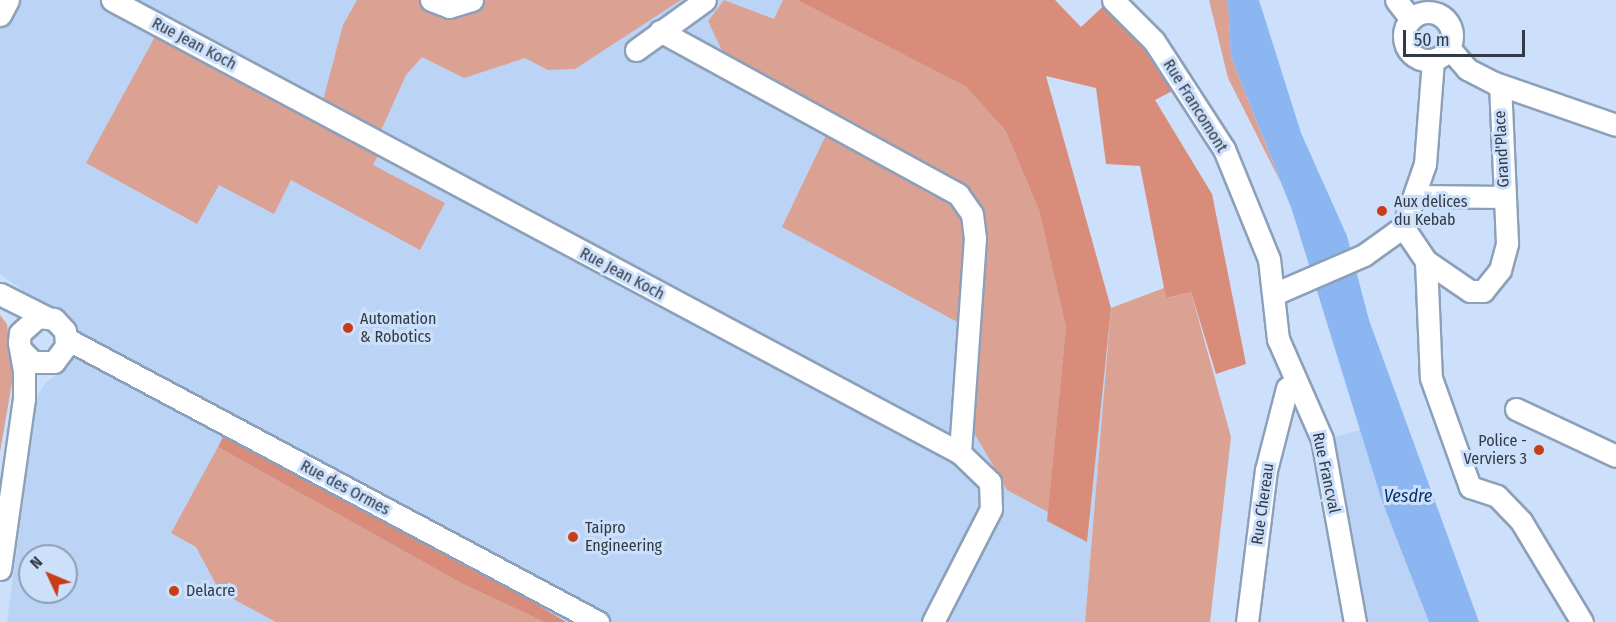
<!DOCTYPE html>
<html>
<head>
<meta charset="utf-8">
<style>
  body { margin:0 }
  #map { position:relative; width:1616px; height:622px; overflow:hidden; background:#cce0fc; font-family:"Fira Sans Condensed",sans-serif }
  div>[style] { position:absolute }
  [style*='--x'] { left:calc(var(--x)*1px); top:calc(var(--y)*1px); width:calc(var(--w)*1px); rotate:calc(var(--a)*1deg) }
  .built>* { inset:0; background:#bbd4f5 }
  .green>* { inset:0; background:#dba192 }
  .forest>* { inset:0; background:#d98c79 }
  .water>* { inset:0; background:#8bb6f2 }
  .roads { filter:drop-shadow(2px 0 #8da0ba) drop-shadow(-2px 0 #8da0ba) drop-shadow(0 2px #8da0ba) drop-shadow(0 -2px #8da0ba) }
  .minor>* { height:21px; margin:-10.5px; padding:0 10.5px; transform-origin:10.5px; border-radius:10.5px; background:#fff }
  .minor>.ring { margin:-10.5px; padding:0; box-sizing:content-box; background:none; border:21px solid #fff; border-radius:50% }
  .dots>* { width:16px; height:16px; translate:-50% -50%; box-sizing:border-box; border:3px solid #cce0fc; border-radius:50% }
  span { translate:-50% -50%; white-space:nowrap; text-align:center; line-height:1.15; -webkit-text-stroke:6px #cce0fc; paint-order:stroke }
  .street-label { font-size:16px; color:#323a45 }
  .poi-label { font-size:16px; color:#323a45 }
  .left { translate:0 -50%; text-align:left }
  .right { translate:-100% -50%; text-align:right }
  .water-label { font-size:18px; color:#073267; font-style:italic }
  .north { position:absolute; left:18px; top:544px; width:60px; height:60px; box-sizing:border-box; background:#cce0fc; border:2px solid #8e9eb3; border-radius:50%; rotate:314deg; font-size:16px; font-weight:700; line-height:24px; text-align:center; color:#323a45 }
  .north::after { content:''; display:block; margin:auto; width:21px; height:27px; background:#c63d18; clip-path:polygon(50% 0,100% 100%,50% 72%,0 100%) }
  .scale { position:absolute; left:1403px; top:30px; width:122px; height:27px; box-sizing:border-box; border:3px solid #323a45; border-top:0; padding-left:8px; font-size:18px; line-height:21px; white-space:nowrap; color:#323a45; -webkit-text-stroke:4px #cce0fc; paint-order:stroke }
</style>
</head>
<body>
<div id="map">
  <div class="built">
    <div style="clip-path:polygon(evenodd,0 0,417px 0,441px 11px,503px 0,900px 0,1111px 308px,1085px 622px,7px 622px,37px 397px,45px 383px,66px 368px,78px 330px,0 274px,0 0,30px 556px,66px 556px,66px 592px,30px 592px,30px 556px)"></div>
    <div style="clip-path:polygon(1361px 430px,1382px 501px,1429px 622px,1360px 622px,1325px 439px)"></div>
  </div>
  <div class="green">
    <div style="clip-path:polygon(357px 0,419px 0,441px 11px,480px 0,681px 0,575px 69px,548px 70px,525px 58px,464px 78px,422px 57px,406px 75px,379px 135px,322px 104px,343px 25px)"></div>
    <div style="clip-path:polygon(724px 0,774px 19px,783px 0,797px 0,965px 86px,1005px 130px,1039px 210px,1066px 327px,1048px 512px,1007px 490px,972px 429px,984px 217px,959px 185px,724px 55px,708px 21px)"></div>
    <div style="clip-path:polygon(1209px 0,1228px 0,1231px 57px,1281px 183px,1228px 78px)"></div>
    <div style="clip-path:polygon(157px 33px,379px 153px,373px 165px,445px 203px,420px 250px,291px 180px,274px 214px,219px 185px,197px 224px,86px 163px)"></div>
    <div style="clip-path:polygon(827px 133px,940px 194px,961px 215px,969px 239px,961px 324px,782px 227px)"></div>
    <div style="clip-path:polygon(1164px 288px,1168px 298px,1191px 292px,1231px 437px,1210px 622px,1085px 622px,1111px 308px)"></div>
    <div style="clip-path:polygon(0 315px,7px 324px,13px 377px,0 452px)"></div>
    <div style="clip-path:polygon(218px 447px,463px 584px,544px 622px,276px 622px,220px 592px,196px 547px,171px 533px)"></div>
  </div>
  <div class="forest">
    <div style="clip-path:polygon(797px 0,1055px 0,1081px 27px,1110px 0,1180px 87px,1155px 100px,1212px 194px,1246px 364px,1216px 374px,1191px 292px,1167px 298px,1164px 288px,1140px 166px,1106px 164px,1096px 88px,1046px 76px,1111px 308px,1087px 542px,1047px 521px,1066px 327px,1039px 210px,1005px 130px,965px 86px)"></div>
    <div style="clip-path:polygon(225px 433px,459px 558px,566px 622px,544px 622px,463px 584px,218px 447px)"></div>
  </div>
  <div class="water">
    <div style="clip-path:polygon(1228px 0,1259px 0,1301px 133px,1347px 236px,1369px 320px,1479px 622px,1429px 622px,1382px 501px,1292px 210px,1231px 57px)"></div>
  </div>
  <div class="roads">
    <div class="minor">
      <div style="--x:112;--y:0;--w:961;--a:28.11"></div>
      <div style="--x:960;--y:453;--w:42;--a:44"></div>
      <div style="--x:990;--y:482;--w:27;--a:88"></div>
      <div style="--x:991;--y:509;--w:127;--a:117.2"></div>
      <div style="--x:431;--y:0;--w:19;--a:21"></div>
      <div style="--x:449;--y:7;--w:24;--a:-17"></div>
      <div style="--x:1113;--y:0;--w:58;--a:45"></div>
      <div style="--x:1154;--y:41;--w:129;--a:57.1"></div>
      <div style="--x:1224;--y:149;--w:119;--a:67.8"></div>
      <div style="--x:1269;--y:259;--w:81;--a:83.6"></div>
      <div style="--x:1278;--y:339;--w:109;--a:66.3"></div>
      <div style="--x:1322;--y:439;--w:186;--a:79.8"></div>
      <div style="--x:1396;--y:0;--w:24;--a:52"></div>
      <div class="ring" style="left:1404px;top:12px;width:27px;height:27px"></div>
      <div style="--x:0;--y:15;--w:17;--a:-62"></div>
      <div style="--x:660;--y:31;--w:340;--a:28.7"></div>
      <div style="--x:958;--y:194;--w:24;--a:55"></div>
      <div style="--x:972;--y:214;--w:24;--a:83"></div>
      <div style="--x:975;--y:238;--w:216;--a:94"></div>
      <div style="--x:1449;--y:48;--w:28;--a:49"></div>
      <div style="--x:1467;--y:69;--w:31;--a:27"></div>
      <div style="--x:1495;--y:83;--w:128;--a:19.1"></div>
      <div style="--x:636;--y:50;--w:85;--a:-35.9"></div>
      <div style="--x:1416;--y:196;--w:89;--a:0.6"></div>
      <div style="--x:1403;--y:227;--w:41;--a:55.9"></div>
      <div style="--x:1426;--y:261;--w:53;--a:34.3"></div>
      <div style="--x:1470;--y:291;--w:13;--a:0"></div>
      <div style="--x:1483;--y:291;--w:27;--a:-51"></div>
      <div style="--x:1500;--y:270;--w:28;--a:-75"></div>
      <div style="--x:1507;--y:243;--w:158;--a:-92.5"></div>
      <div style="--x:1426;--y:261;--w:117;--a:87.6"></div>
      <div style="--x:1431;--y:378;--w:116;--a:70.3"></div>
      <div style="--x:1470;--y:487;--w:28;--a:18"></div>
      <div style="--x:1497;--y:496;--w:35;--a:46"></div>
      <div style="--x:1521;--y:521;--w:118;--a:58.9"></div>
      <div style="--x:0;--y:294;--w:51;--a:26.6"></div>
      <div style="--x:1274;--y:294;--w:98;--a:-23.4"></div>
      <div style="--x:1364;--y:255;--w:48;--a:-35.7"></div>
      <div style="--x:1403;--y:227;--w:67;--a:-70.8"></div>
      <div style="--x:1425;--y:164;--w:104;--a:-85.6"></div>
      <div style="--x:67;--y:339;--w:602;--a:28.06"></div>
      <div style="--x:1516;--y:409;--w:110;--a:25.2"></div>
      <div style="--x:0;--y:569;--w:172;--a:-82"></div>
      <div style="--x:24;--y:399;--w:28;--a:-90"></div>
      <div style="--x:24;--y:371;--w:29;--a:-100"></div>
      <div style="--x:19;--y:342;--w:9;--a:-84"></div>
      <div style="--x:20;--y:333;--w:24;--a:-42"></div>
      <div style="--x:38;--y:317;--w:16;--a:7"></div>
      <div style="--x:54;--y:319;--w:16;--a:47"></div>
      <div style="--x:65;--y:331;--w:15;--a:86"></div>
      <div style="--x:66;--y:346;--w:20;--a:127"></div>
      <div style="--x:54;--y:362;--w:21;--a:180"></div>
      <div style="--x:33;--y:362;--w:17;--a:-135"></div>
      <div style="--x:1247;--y:622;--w:153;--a:-82.9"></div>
      <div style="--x:1266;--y:470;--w:85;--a:-75.6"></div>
    </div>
  </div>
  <div class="dots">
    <div style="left:1382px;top:211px;background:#c63d18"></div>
    <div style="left:348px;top:328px;background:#c63d18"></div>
    <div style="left:1539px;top:450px;background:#c63d18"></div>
    <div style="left:573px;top:537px;background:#c63d18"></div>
    <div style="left:174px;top:591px;background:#c63d18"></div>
  </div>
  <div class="street-label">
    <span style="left:194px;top:44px;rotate:28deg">Rue Jean Koch</span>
    <span style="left:1195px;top:106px;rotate:58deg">Rue Francomont</span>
    <span style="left:1502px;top:149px;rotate:-93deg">Grand'Place</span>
    <span style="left:622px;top:274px;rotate:28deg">Rue Jean Koch</span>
    <span style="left:1326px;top:473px;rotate:78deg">Rue Francval</span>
    <span style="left:345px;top:488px;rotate:28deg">Rue des Ormes</span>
    <span style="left:1263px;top:504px;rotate:-82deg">Rue Chereau</span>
  </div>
  <div class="poi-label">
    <span class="left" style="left:1394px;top:211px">Aux delices<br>du Kebab</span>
    <span class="left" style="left:360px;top:328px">Automation<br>&amp; Robotics</span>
    <span class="right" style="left:1527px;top:450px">Police -<br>Verviers 3</span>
    <span class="left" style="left:585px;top:537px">Taipro<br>Engineering</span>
    <span class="left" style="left:186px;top:591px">Delacre</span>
  </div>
  <div class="water-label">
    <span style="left:1408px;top:496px">Vesdre</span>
  </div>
  <div class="north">N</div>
  <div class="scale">50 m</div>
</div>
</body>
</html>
